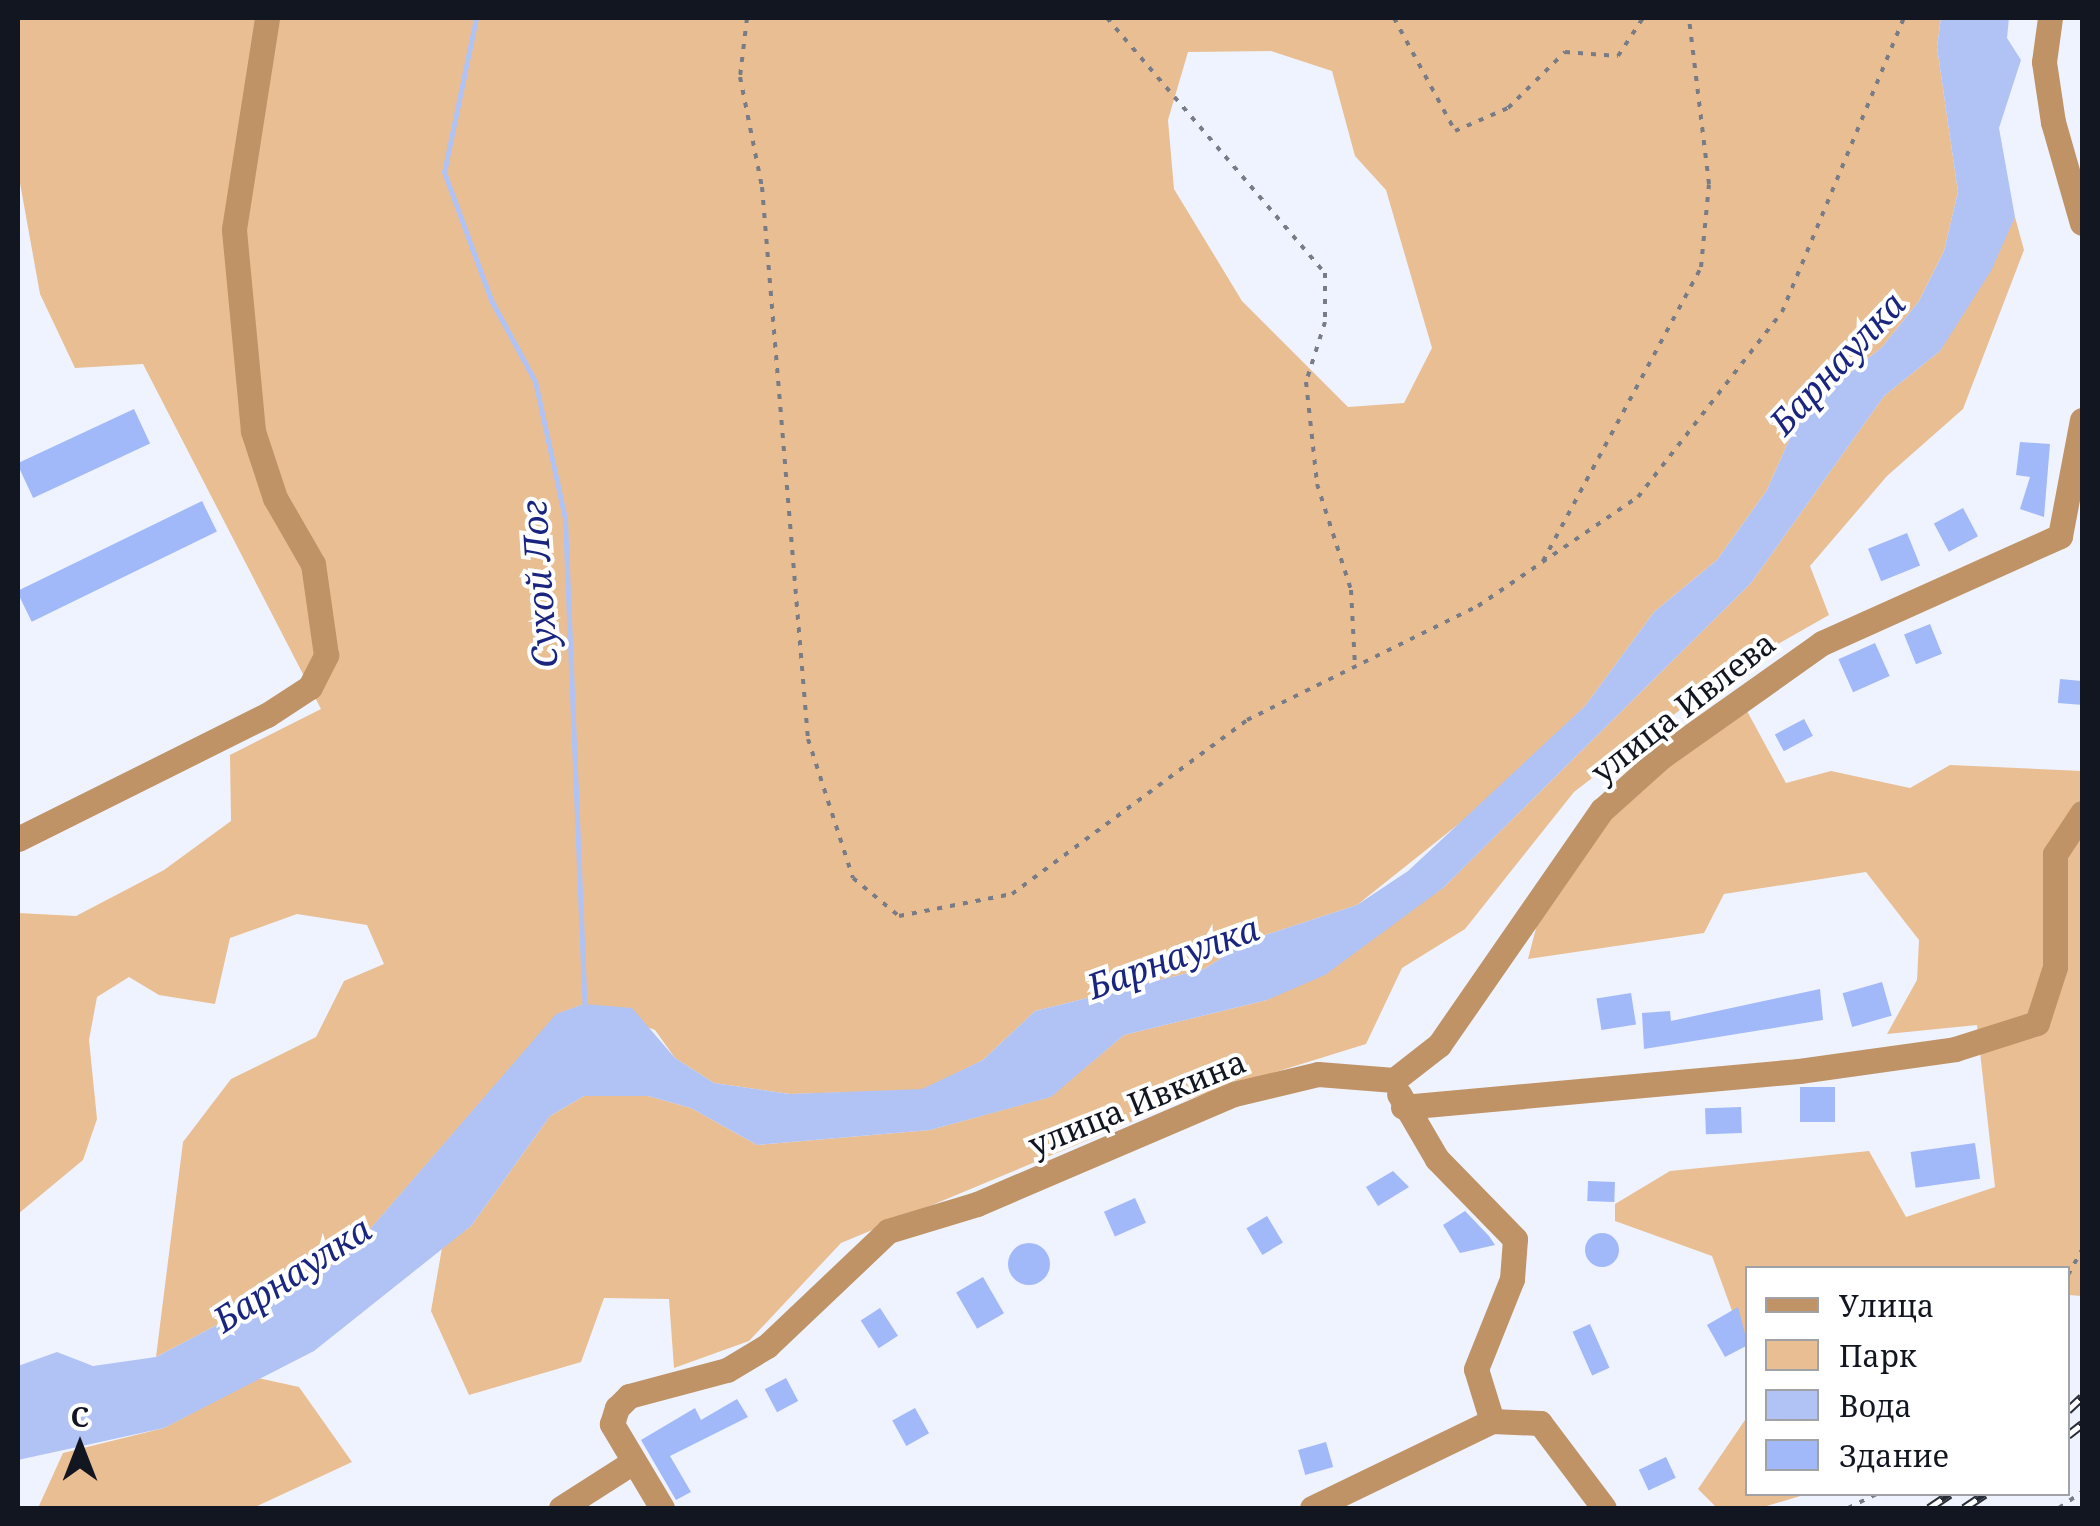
<!DOCTYPE html>
<html>
<head>
<meta charset="utf-8">
<style>
  body { margin:0 }
  #map { position:relative; width:2100px; height:1526px; overflow:hidden; background:#eff3ff; font-family:"Noto Serif",serif }
  div>[style] { position:absolute }
  [style*='--x'] { left:calc(var(--x)*1px); top:calc(var(--y)*1px); width:calc(var(--w)*1px); rotate:calc(var(--a)*1deg) }
  .green>* { inset:0; background:#e9be92 }
  .water>* { inset:0; background:#b1c3f4 }
  .stream>* { height:5px; margin:-2.5px; padding:0 2.5px; transform-origin:2.5px; border-radius:2.5px; background:#b1c3f4 }
  .building>* { inset:0; background:#a1b8f9; transform-origin:0 0 }
  .round { border-radius:50% }
  .path>* { height:4px; margin-top:-2px; transform-origin:0; background:repeating-linear-gradient(90deg,#787c87 0 5px,transparent 0 13px) }
  .minor>* { height:25px; margin:-12.5px; padding:0 12.5px; transform-origin:12.5px; border-radius:12.5px; background:#bf9365 }
  .rail>* { height:9px; margin-top:-4.5px; transform-origin:0; background:repeating-linear-gradient(90deg,#fff 0 15px,#292d38 0 30px); box-sizing:border-box; border-block:2px solid #292d38 }
  span { translate:-50% -50%; white-space:nowrap; text-align:center; line-height:1.15; -webkit-text-stroke:8px #fff; paint-order:stroke }
  .street-label { font-size:32px; color:#121620 }
  .water-label { font-size:35px; color:#19257f; font-style:italic }
  .frame { position:absolute; inset:0; border:20px solid #121620; pointer-events:none }
  .legend { position:absolute; left:1745px; top:1266px; width:325px; height:230px; box-sizing:border-box; background:#fff; border:2px solid #a0a2a6; margin:0; padding:12px 18px; list-style:none; font-size:30px; color:#121620 }
  .legend li { display:flex; align-items:center; gap:20px; height:50px }
  .legend b { width:50px; border:2px solid #a0a2a6 }
  .north { position:absolute; left:30px; top:1396px; width:100px; height:100px; -webkit-text-stroke:8px #fff; paint-order:stroke; rotate:0deg; font-size:28px; font-weight:700; line-height:40px; text-align:center; color:#121620 }
  .north::after { content:''; display:block; margin:auto; width:35px; height:45px; background:#121620; clip-path:polygon(50% 0,100% 100%,50% 72%,0 100%) }
</style>
</head>
<body>
<div id="map">
  <div class="green">
    <div style="clip-path:polygon(evenodd,18px 18px,1941px 18px,1937px 47px,1958px 192px,1944px 251px,1919px 301px,1882px 347px,1801px 413px,1767px 490px,1717px 560px,1654px 612px,1585px 706px,1480px 807px,1357px 905px,1250px 940px,1204px 969px,1035px 1011px,983px 1060px,922px 1090px,790px 1094px,714px 1083px,675px 1058px,655px 1030px,584px 1004px,557px 1014px,345px 1258px,156px 1357px,183px 1142px,231px 1079px,316px 1037px,344px 981px,384px 964px,367px 925px,297px 914px,230px 938px,215px 1004px,159px 995px,129px 977px,97px 997px,89px 1040px,97px 1119px,83px 1160px,18px 1214px,18px 913px,76px 916px,164px 870px,231px 821px,230px 755px,321px 709px,143px 364px,75px 368px,40px 294px,18px 172px,18px 18px,1271px 51px,1332px 71px,1355px 156px,1386px 190px,1432px 348px,1404px 403px,1348px 407px,1242px 301px,1174px 189px,1168px 120px,1188px 52px,1271px 51px)"></div>
    <div style="clip-path:polygon(2015px 217px,2024px 250px,1963px 409px,1887px 476px,1810px 566px,1829px 615px,1729px 672px,1574px 792px,1465px 929px,1402px 968px,1366px 1044px,1179px 1102px,841px 1243px,749px 1341px,674px 1368px,669px 1299px,604px 1298px,581px 1362px,469px 1395px,431px 1311px,442px 1248px,471px 1226px,550px 1116px,584px 1096px,648px 1096px,691px 1108px,757px 1145px,930px 1130px,1050px 1097px,1124px 1035px,1267px 1000px,1443px 888px,1751px 583px,1884px 396px,1940px 351px)"></div>
    <div style="clip-path:polygon(1740px 698px,1786px 783px,1831px 771px,1910px 788px,1950px 765px,2082px 771px,2082px 1296px,2068px 1295px,2068px 1268px,1748px 1268px,1747px 1352px,1712px 1256px,1615px 1221px,1615px 1204px,1670px 1171px,1869px 1151px,1906px 1217px,1995px 1187px,1977px 1025px,1887px 1034px,1917px 980px,1919px 940px,1866px 872px,1724px 894px,1704px 933px,1528px 959px,1542px 905px,1614px 799px)"></div>
    <div style="clip-path:polygon(258px 1378px,299px 1387px,352px 1462px,253px 1508px,38px 1508px,63px 1453px,164px 1428px)"></div>
    <div style="clip-path:polygon(1747px 1417px,1748px 1494px,1807px 1494px,1760px 1508px,1717px 1508px,1698px 1489px)"></div>
  </div>
  <div class="water">
    <div style="clip-path:polygon(1941px 18px,2009px 18px,2007px 38px,2021px 60px,1999px 128px,2015px 217px,1991px 271px,1940px 351px,1884px 396px,1751px 583px,1443px 888px,1325px 975px,1267px 1000px,1124px 1035px,1051px 1097px,930px 1130px,757px 1145px,691px 1108px,648px 1096px,584px 1096px,550px 1116px,471px 1226px,314px 1351px,164px 1428px,18px 1460px,18px 1366px,57px 1352px,93px 1366px,156px 1357px,345px 1258px,556px 1014px,584px 1004px,632px 1008px,675px 1058px,714px 1083px,790px 1094px,922px 1089px,983px 1060px,1035px 1011px,1204px 969px,1250px 940px,1357px 905px,1408px 871px,1585px 706px,1654px 612px,1717px 560px,1767px 490px,1801px 413px,1882px 347px,1919px 301px,1944px 251px,1958px 192px,1937px 47px)"></div>
  </div>
  <div class="stream">
    <div style="--x:476;--y:18;--w:157;--a:101.7"></div>
    <div style="--x:444;--y:172;--w:136;--a:69.8"></div>
    <div style="--x:491;--y:300;--w:92;--a:61.5"></div>
    <div style="--x:535;--y:381;--w:141;--a:77.7"></div>
    <div style="--x:565;--y:519;--w:489;--a:87.7"></div>
  </div>
  <div class="building">
    <div style="left:134px;top:409px;width:38px;height:129px;rotate:65deg"></div>
    <div style="clip-path:polygon(2020px 442px,2050px 444px,2044px 517px,2020px 509px,2030px 477px,2016px 475px)"></div>
    <div style="left:202px;top:501px;width:34px;height:206px;rotate:64deg"></div>
    <div style="left:1963px;top:508px;width:32px;height:33px;rotate:62deg"></div>
    <div style="left:1907px;top:533px;width:35px;height:42px;rotate:68deg"></div>
    <div style="left:1930px;top:624px;width:32px;height:28px;rotate:68deg"></div>
    <div style="left:1875px;top:643px;width:36px;height:40px;rotate:66deg"></div>
    <div style="left:2060px;top:679px;width:22px;height:24px;rotate:5deg"></div>
    <div style="left:1804px;top:719px;width:19px;height:33px;rotate:62deg"></div>
    <div style="left:1882px;top:982px;width:35px;height:41px;rotate:74deg"></div>
    <div style="clip-path:polygon(1820px 989px,1823px 1020px,1644px 1049px,1642px 1013px,1670px 1011px,1671px 1021px)"></div>
    <div style="left:1631px;top:993px;width:32px;height:35px;rotate:81deg"></div>
    <div style="left:1800px;top:1087px;width:35px;height:35px"></div>
    <div style="left:1741px;top:1107px;width:26px;height:36px;rotate:88deg"></div>
    <div style="left:1975px;top:1143px;width:36px;height:65px;rotate:82deg"></div>
    <div style="clip-path:polygon(1393px 1171px,1409px 1187px,1378px 1206px,1366px 1187px)"></div>
    <div style="left:1588px;top:1181px;width:27px;height:20px;rotate:2deg"></div>
    <div style="left:1135px;top:1198px;width:27px;height:34px;rotate:66deg"></div>
    <div style="clip-path:polygon(1465px 1211px,1489px 1236px,1495px 1245px,1460px 1253px,1443px 1225px)"></div>
    <div style="left:1267px;top:1216px;width:31px;height:24px;rotate:59deg"></div>
    <div class="round" style="left:1585px;top:1233px;width:34px;height:34px"></div>
    <div class="round" style="left:1008px;top:1243px;width:42px;height:42px"></div>
    <div style="left:983px;top:1277px;width:42px;height:31px;rotate:60deg"></div>
    <div style="clip-path:polygon(1738px 1307px,1748px 1345px,1725px 1357px,1707px 1325px)"></div>
    <div style="left:880px;top:1308px;width:33px;height:23px;rotate:57deg"></div>
    <div style="left:1590px;top:1324px;width:48px;height:19px;rotate:66deg"></div>
    <div style="left:786px;top:1378px;width:26px;height:24px;rotate:62deg"></div>
    <div style="clip-path:polygon(737px 1399px,748px 1417px,670px 1456px,691px 1492px,676px 1500px,641px 1440px,695px 1408px,701px 1420px)"></div>
    <div style="left:915px;top:1408px;width:29px;height:26px;rotate:61deg"></div>
    <div style="left:1326px;top:1442px;width:26px;height:29px;rotate:74deg"></div>
    <div style="left:1666px;top:1457px;width:23px;height:30px;rotate:65deg"></div>
  </div>
  <div class="path">
    <div style="--x:747;--y:18;--w:59;--a:96.8"></div>
    <div style="--x:740;--y:77;--w:112;--a:78.7"></div>
    <div style="--x:762;--y:187;--w:554;--a:85.24"></div>
    <div style="--x:808;--y:739;--w:146;--a:72.1"></div>
    <div style="--x:853;--y:878;--w:60;--a:39.6"></div>
    <div style="--x:899;--y:916;--w:115;--a:-11"></div>
    <div style="--x:1012;--y:894;--w:292;--a:-36.5"></div>
    <div style="--x:1247;--y:720;--w:258;--a:-26.3"></div>
    <div style="--x:1478;--y:606;--w:194;--a:-34.3"></div>
    <div style="--x:1638;--y:497;--w:234;--a:-52.1"></div>
    <div style="--x:1782;--y:312;--w:318;--a:-67.5"></div>
    <div style="--x:1107;--y:18;--w:335;--a:49.5"></div>
    <div style="--x:1325;--y:273;--w:49;--a:90"></div>
    <div style="--x:1325;--y:322;--w:63;--a:107.6"></div>
    <div style="--x:1306;--y:382;--w:103;--a:83.8"></div>
    <div style="--x:1317;--y:484;--w:111;--a:72.2"></div>
    <div style="--x:1351;--y:590;--w:77;--a:87"></div>
    <div style="--x:1394;--y:18;--w:128;--a:61.6"></div>
    <div style="--x:1455;--y:131;--w:58;--a:-23.5"></div>
    <div style="--x:1508;--y:108;--w:80;--a:-44.5"></div>
    <div style="--x:1565;--y:52;--w:53;--a:4.3"></div>
    <div style="--x:1618;--y:56;--w:45;--a:-56.7"></div>
    <div style="--x:1543;--y:561;--w:334;--a:-61.7"></div>
    <div style="--x:1701;--y:267;--w:83;--a:-84.5"></div>
    <div style="--x:1709;--y:184;--w:167;--a:-96.9"></div>
    <div style="--x:2068;--y:1275;--w:29;--a:-61"></div>
    <div style="--x:1848;--y:1508;--w:32;--a:-26"></div>
    <div style="--x:2059;--y:1508;--w:28;--a:-35"></div>
  </div>
  <div class="minor">
    <div style="--x:2050;--y:18;--w:44;--a:97.8"></div>
    <div style="--x:2044;--y:62;--w:61;--a:81.5"></div>
    <div style="--x:2053;--y:122;--w:105;--a:74"></div>
    <div style="--x:18;--y:839;--w:278;--a:-26.5"></div>
    <div style="--x:267;--y:715;--w:51;--a:-33.1"></div>
    <div style="--x:310;--y:687;--w:36;--a:-63"></div>
    <div style="--x:326;--y:655;--w:92;--a:-98.1"></div>
    <div style="--x:313;--y:564;--w:76;--a:-119.9"></div>
    <div style="--x:275;--y:498;--w:71;--a:-108.2"></div>
    <div style="--x:253;--y:431;--w:203;--a:-95.4"></div>
    <div style="--x:234;--y:229;--w:214;--a:-81.1"></div>
    <div style="--x:1394;--y:1080;--w:57;--a:-37.9"></div>
    <div style="--x:1439;--y:1045;--w:286;--a:-55.3"></div>
    <div style="--x:1602;--y:810;--w:79;--a:-41.9"></div>
    <div style="--x:1661;--y:757;--w:197;--a:-35.3"></div>
    <div style="--x:1822;--y:643;--w:261;--a:-24.2"></div>
    <div style="--x:2060;--y:536;--w:118;--a:-79.3"></div>
    <div style="--x:1403;--y:1107;--w:398;--a:-5.2"></div>
    <div style="--x:1799;--y:1071;--w:158;--a:-8"></div>
    <div style="--x:1955;--y:1049;--w:86;--a:-17.6"></div>
    <div style="--x:2037;--y:1023;--w:59;--a:-72.2"></div>
    <div style="--x:2055;--y:967;--w:113;--a:-90"></div>
    <div style="--x:2055;--y:854;--w:49;--a:-56.6"></div>
    <div style="--x:1492;--y:1421;--w:48;--a:2.4"></div>
    <div style="--x:1540;--y:1423;--w:106;--a:53"></div>
    <div style="--x:561;--y:1508;--w:85;--a:-32.6"></div>
    <div style="--x:662;--y:1508;--w:98;--a:-120.8"></div>
    <div style="--x:612;--y:1424;--w:17;--a:-73"></div>
    <div style="--x:617;--y:1408;--w:17;--a:-45"></div>
    <div style="--x:629;--y:1396;--w:101;--a:-14.9"></div>
    <div style="--x:727;--y:1370;--w:47;--a:-31"></div>
    <div style="--x:767;--y:1346;--w:167;--a:-43.5"></div>
    <div style="--x:888;--y:1231;--w:93;--a:-16.9"></div>
    <div style="--x:977;--y:1204;--w:280;--a:-23.2"></div>
    <div style="--x:1234;--y:1094;--w:86;--a:-13.4"></div>
    <div style="--x:1318;--y:1074;--w:76;--a:4.5"></div>
    <div style="--x:1312;--y:1508;--w:200;--a:-25.8"></div>
    <div style="--x:1492;--y:1421;--w:54;--a:-107.1"></div>
    <div style="--x:1476;--y:1369;--w:97;--a:-68.2"></div>
    <div style="--x:1512;--y:1279;--w:40;--a:-85.7"></div>
    <div style="--x:1515;--y:1239;--w:112;--a:-134.3"></div>
    <div style="--x:1437;--y:1159;--w:75;--a:-120.3"></div>
  </div>
  <div class="rail">
    <div style="--x:2068;--y:1410;--w:19;--a:-43"></div>
    <div style="--x:2068;--y:1435;--w:18;--a:-38"></div>
    <div style="--x:1929;--y:1508;--w:25;--a:-34"></div>
    <div style="--x:1964;--y:1508;--w:25;--a:-34"></div>
  </div>
  <div class="street-label">
    <span style="left:1683px;top:707px;rotate:-38deg">улица Ивлева</span>
    <span style="left:1137px;top:1103px;rotate:-22deg">улица Ивкина</span>
  </div>
  <div class="water-label">
    <span style="left:1837px;top:363px;rotate:-47deg">Барнаулка</span>
    <span style="left:539px;top:584px;rotate:-94deg">Сухой Лог</span>
    <span style="left:1173px;top:957px;rotate:-20deg">Барнаулка</span>
    <span style="left:292px;top:1274px;rotate:-33deg">Барнаулка</span>
  </div>
  <div class="frame"></div>
  <ul class="legend">
  <li><b style="height:12px;background:#bf9365"></b>Улица</li>
  <li><b style="height:28px;background:#e9be92"></b>Парк</li>
  <li><b style="height:28px;background:#b1c3f4"></b>Вода</li>
  <li><b style="height:28px;background:#a1b8f9"></b>Здание</li>
  </ul>
  <div class="north">С</div>
</div>
</body>
</html>
